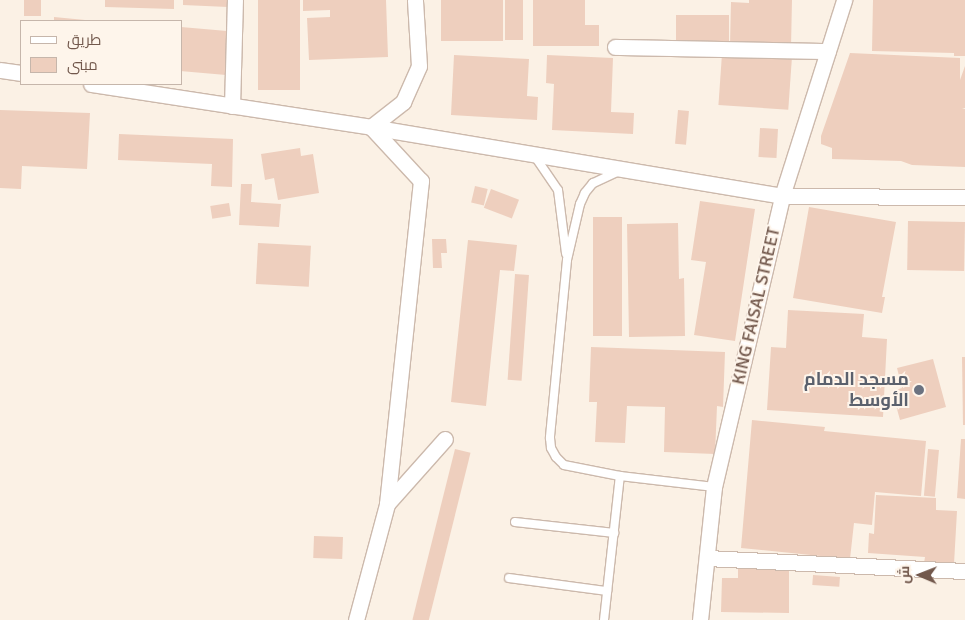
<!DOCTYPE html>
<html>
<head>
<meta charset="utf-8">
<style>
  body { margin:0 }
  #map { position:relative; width:965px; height:620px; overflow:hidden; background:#fbf1e5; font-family:Signika,Cairo,sans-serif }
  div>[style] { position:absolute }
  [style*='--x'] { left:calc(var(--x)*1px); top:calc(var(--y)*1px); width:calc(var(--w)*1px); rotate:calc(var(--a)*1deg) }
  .building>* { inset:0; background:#eecfbe; transform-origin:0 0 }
  .roads { filter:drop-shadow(1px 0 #ccb9ac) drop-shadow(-1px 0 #ccb9ac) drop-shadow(0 1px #ccb9ac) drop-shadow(0 -1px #ccb9ac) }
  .lane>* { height:8px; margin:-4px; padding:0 4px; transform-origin:4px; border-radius:4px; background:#fff }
  .street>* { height:15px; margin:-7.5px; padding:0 7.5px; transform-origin:7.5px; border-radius:7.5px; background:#fff }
  .dots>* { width:14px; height:14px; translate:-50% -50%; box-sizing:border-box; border:2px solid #fef5eb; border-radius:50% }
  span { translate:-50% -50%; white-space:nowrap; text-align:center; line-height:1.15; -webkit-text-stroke:4px #fef5eb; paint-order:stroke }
  .street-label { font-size:18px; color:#72584c }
  .worship-label { font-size:18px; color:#5b616d; font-weight:700 }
  .right { translate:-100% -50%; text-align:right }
  .legend { position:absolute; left:20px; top:20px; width:162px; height:65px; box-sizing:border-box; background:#fef5eb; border:1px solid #c6b6ab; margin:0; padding:6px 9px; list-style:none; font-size:15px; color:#72584c }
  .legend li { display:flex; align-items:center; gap:10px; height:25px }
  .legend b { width:25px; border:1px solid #c6b6ab }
  .north { position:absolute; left:895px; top:550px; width:50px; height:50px; -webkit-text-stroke:4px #fef5eb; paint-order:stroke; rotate:271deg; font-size:14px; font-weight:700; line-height:20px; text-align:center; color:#72584c }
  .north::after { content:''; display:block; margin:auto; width:18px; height:22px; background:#72584c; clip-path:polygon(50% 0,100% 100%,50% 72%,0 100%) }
</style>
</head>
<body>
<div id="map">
  <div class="building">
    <div style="left:24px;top:0;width:17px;height:16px"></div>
    <div style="clip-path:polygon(105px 0,174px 0,174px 9px,105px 7px)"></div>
    <div style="clip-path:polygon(183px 0,228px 0,228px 7px,183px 5px)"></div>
    <div style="left:258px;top:0;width:42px;height:90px"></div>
    <div style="clip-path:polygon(303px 0,386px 0,388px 57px,309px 60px,307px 18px,330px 17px,330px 10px,303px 11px)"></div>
    <div style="left:441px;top:0;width:62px;height:41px"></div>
    <div style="left:505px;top:0;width:18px;height:40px"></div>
    <div style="clip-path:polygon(533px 0,585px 0,585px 25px,599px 25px,599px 46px,533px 46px)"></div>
    <div style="clip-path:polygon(749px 0,792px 0,791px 47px,730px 45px,731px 2px,749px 3px)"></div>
    <div style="clip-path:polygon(873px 0,965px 0,965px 56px,954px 56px,954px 53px,872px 51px)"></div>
    <div style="left:676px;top:15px;width:53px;height:28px"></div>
    <div style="clip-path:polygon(54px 17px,85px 20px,85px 21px,54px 21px)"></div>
    <div style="left:181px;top:27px;width:49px;height:44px;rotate:5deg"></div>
    <div style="clip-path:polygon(850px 53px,960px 58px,960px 80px,965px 66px,965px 108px,962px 108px,965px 109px,965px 167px,912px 165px,901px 161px,832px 159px,832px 148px,821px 144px,821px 136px)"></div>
    <div style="left:722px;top:54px;width:70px;height:51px;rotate:4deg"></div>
    <div style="clip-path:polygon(454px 55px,529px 59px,527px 96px,538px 97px,537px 120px,451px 115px)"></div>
    <div style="clip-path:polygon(547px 55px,613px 58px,611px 112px,634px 113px,633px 134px,552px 130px,554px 84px,546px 83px)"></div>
    <div style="clip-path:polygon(0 110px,90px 113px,87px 169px,22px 166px,21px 189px,0 188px)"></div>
    <div style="left:678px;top:110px;width:11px;height:34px;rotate:5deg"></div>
    <div style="left:760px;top:128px;width:18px;height:29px;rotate:3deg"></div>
    <div style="clip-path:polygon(119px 134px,233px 139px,232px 187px,211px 186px,212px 164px,118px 160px)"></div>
    <div style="clip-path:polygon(300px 148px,301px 156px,313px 154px,319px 193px,278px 200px,274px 178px,265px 180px,261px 154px)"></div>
    <div style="clip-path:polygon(241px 184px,252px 184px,251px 202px,281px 204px,279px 227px,239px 225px)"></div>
    <div style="left:475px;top:186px;width:13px;height:17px;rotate:13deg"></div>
    <div style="left:491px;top:189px;width:30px;height:20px;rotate:21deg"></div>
    <div style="clip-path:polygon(700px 201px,755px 209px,735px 341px,694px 335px,706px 262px,691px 260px)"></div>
    <div style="left:229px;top:203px;width:13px;height:19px;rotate:81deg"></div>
    <div style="clip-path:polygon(809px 207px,896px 222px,882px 297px,885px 297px,882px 313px,793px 298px)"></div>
    <div style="left:593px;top:217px;width:29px;height:119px"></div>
    <div style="left:908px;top:221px;width:57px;height:49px;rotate:1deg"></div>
    <div style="clip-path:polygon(678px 223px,679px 279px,684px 278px,685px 336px,629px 337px,627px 224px)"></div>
    <div style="clip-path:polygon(432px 239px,446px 239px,447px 253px,441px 253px,442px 268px,433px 268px)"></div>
    <div style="clip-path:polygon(468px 240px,517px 245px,514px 271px,500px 270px,486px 406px,451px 402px)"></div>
    <div style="left:258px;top:243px;width:53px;height:41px;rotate:3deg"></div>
    <div style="left:515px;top:274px;width:14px;height:106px;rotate:4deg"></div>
    <div style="clip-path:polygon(788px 310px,864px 314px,862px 337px,887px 339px,883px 417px,767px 410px,771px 347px,786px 348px)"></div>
    <div style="clip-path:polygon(591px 347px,725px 352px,723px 407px,717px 406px,715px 454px,664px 452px,665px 407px,627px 406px,625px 443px,595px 442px,597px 402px,589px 402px)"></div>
    <div style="clip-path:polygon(962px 357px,965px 357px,965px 425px,963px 425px)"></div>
    <div style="clip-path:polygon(933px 359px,946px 407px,900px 420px,892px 391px,902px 388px,897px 368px)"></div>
    <div style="clip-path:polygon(752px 420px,825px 427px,824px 431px,926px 441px,921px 496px,875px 492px,872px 525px,854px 523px,850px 559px,741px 548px)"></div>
    <div style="clip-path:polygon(961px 439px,965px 439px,965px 499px,957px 498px)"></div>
    <div style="left:455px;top:449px;width:16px;height:176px;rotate:14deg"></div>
    <div style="left:928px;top:449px;width:11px;height:47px;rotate:5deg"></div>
    <div style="clip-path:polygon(876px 495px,936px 498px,936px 510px,957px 511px,954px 564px,924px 563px,925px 557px,868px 553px,869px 533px,874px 534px)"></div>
    <div style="left:314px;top:536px;width:29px;height:22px;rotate:2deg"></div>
    <div style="clip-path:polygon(738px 566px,789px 567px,789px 613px,721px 612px,722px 578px,738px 578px)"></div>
    <div style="left:813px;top:575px;width:27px;height:10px;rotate:4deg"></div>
  </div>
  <div class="roads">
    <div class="lane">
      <div style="--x:534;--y:155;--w:42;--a:55.6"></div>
      <div style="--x:558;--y:190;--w:64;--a:82.8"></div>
      <div style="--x:619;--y:171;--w:29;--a:155"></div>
      <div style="--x:593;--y:183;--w:13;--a:129"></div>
      <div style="--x:585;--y:193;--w:12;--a:114"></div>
      <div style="--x:580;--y:204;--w:57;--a:103.1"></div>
      <div style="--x:567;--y:260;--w:179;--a:95.5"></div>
      <div style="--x:550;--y:438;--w:10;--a:84"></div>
      <div style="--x:551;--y:448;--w:10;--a:61"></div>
      <div style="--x:556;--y:457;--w:11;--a:45"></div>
      <div style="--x:564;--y:465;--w:57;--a:11.1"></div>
      <div style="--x:620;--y:476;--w:95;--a:6.7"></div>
      <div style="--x:515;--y:522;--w:100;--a:6.3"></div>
      <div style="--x:509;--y:578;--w:99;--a:7.6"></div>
      <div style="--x:604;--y:620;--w:145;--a:-83.7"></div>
    </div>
    <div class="street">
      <div style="--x:615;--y:47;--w:213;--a:1.1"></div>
      <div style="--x:0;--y:70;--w:21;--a:8"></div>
      <div style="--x:91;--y:84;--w:283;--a:8.7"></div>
      <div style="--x:371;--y:127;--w:417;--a:9.5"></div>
      <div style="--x:782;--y:196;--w:183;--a:0.3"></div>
      <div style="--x:232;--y:106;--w:106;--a:-88.4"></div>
      <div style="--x:387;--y:504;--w:87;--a:-48.3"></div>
      <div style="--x:707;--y:558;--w:258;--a:2.9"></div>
      <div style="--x:356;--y:620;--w:120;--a:-75"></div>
      <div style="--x:387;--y:504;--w:325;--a:-84"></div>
      <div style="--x:421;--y:181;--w:74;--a:-132.8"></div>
      <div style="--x:371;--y:127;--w:41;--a:-38"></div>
      <div style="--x:403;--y:102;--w:39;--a:-66"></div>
      <div style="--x:419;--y:66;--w:66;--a:-93.5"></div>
      <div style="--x:700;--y:620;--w:134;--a:-84"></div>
      <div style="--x:714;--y:487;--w:299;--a:-76.8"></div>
      <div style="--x:782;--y:196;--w:206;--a:-72.4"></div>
    </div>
  </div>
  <div class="dots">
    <div style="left:919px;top:390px;background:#6b7280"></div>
  </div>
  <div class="street-label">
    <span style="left:756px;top:306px;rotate:-77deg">KING FAISAL STREET</span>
  </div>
  <div class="worship-label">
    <span class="right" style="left:909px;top:390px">مسجد الدمام<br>الأوسط</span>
  </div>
  <ul class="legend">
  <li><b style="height:6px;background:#fff"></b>طريق</li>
  <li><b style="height:14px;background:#eecfbe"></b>مبنى</li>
  </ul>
  <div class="north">ش</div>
</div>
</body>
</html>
